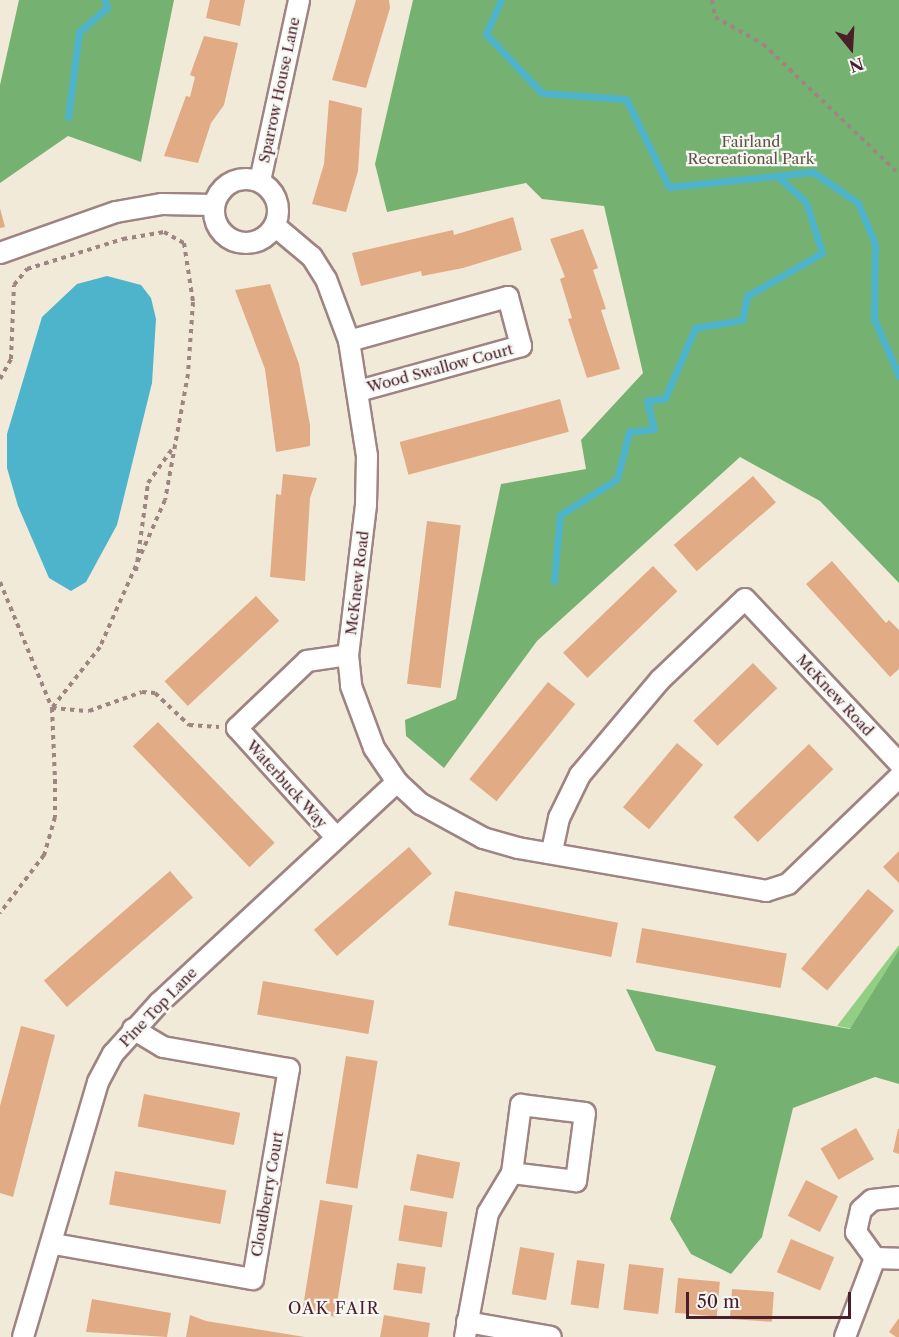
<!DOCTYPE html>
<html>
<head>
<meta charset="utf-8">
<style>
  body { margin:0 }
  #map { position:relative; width:899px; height:1337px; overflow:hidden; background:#f2ead8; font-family:"Libre Caslon Text",serif }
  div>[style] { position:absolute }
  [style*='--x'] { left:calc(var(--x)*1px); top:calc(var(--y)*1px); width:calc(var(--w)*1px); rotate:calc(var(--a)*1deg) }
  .green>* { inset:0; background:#92cf84 }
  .forest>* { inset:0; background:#75b272 }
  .water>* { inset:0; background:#4db4cc }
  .stream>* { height:7px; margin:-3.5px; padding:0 3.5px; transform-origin:3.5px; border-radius:3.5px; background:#4db4cc }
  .building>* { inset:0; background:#e1ab86; transform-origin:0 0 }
  .path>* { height:4px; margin-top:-2px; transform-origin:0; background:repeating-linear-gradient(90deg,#9e8482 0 4.5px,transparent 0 9px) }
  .roads { filter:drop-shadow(2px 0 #9e8482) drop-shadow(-2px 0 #9e8482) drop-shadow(0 2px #9e8482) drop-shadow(0 -2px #9e8482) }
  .minor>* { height:20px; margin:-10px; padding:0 10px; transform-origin:10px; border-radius:10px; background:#fff }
  .minor>.ring { margin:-10px; padding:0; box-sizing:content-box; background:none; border:20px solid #fff; border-radius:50% }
  span { translate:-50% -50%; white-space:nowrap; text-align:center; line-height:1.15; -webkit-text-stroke:4.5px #f6f6f2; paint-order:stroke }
  .street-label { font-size:15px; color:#4a1f2b }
  .park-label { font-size:15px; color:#605446 }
  .neighbourhood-label { font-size:16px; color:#4a1f2b; letter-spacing:1.5px }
  .north { position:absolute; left:821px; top:18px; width:60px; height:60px; -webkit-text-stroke:4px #f6f6f2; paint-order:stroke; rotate:162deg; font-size:16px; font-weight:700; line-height:24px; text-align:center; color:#4a1f2b }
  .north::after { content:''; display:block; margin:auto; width:21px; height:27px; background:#4a1f2b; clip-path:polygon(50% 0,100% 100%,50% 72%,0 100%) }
  .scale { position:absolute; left:686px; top:1292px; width:165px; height:27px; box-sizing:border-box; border:3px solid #4a1f2b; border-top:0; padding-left:8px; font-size:18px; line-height:21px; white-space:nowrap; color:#4a1f2b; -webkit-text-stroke:4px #f6f6f2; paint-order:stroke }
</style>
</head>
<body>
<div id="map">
  <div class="green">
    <div style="clip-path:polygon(899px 945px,899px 1037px,837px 1026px)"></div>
  </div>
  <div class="forest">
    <div style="clip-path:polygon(19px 0,174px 0,141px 162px,68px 136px,0 183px,0 85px)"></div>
    <div style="clip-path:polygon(413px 0,899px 0,899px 583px,820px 501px,740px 457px,537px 641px,444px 768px,406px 736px,405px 720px,456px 699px,501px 484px,586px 469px,581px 440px,643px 373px,604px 206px,542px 199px,526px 183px,387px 212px,375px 164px)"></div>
    <div style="clip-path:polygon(899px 950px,899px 1084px,875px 1077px,793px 1108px,762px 1237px,731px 1274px,691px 1254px,670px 1219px,716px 1066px,656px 1051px,626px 989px,850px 1029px)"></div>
  </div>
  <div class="water">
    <div style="clip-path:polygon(107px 276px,141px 285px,151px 298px,156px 319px,152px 383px,117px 525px,86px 582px,71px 591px,49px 578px,18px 506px,7px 468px,7px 434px,42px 317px,77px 284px)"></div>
  </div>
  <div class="stream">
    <div style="--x:501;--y:0;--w:37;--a:114"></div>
    <div style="--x:486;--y:34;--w:81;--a:46.5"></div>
    <div style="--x:542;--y:93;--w:84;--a:4.1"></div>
    <div style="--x:626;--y:99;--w:98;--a:64"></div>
    <div style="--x:669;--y:187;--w:145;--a:-5.9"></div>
    <div style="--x:813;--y:172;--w:55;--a:34.6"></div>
    <div style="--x:858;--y:203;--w:44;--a:67.5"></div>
    <div style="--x:875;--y:244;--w:75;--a:90.8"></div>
    <div style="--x:874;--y:319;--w:62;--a:66.3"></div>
    <div style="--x:68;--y:117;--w:86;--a:-82.6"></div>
    <div style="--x:79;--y:32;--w:37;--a:-41"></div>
    <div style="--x:107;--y:8;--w:8;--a:-104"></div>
    <div style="--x:554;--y:581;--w:66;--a:-84.8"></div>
    <div style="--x:560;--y:515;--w:67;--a:-32.3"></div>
    <div style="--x:617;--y:479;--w:49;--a:-75.7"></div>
    <div style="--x:629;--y:432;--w:25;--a:-7"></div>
    <div style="--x:654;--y:429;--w:29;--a:-104"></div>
    <div style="--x:647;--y:401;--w:18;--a:-9"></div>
    <div style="--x:665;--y:398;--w:76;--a:-66.8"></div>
    <div style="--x:695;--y:328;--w:48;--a:-9.7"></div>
    <div style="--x:742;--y:320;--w:25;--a:-78"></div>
    <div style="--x:747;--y:296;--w:86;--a:-29.8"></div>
    <div style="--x:822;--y:253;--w:53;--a:-107.4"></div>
    <div style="--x:806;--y:202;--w:36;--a:-138"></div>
  </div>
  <div class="building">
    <div style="clip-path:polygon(210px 0,245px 0,240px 26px,206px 18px)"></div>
    <div style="clip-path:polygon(356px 0,389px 0,390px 8px,366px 88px,332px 80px)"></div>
    <div style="clip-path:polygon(204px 36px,238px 43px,224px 105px,211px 123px,198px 163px,164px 156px,186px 96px,190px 97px,195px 77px,190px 75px)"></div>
    <div style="clip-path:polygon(329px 100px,362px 108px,358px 171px,346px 212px,312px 204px,324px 164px)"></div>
    <div style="clip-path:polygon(0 208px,5px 227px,0 228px)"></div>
    <div style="clip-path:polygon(513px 217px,522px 250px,463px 268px,422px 276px,421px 271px,361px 286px,352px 253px,453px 230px,454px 235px)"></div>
    <div style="clip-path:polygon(583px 229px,598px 268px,593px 270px,606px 309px,601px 310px,620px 369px,587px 378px,568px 319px,572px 318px,560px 279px,565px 277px,550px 239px)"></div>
    <div style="clip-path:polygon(270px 284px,299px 364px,310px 425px,310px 446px,276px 452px,265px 369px,235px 290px)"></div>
    <div style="left:560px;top:399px;width:34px;height:166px;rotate:75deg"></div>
    <div style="clip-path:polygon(283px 474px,317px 478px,310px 498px,305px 581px,270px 577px,276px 494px,281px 495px)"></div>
    <div style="left:753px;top:476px;width:35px;height:105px;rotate:49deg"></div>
    <div style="left:427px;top:521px;width:34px;height:164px;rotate:7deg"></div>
    <div style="clip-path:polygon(832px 561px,886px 623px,889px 620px,899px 630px,899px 669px,890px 677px,806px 584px)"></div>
    <div style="left:653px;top:566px;width:35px;height:125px;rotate:46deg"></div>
    <div style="left:256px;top:596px;width:34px;height:125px;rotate:47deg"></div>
    <div style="left:753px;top:663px;width:35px;height:83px;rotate:46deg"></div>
    <div style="left:548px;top:682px;width:35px;height:125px;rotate:39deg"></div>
    <div style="left:158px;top:722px;width:168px;height:35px;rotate:46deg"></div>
    <div style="left:677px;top:743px;width:34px;height:84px;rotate:40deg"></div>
    <div style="left:809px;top:744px;width:35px;height:105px;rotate:46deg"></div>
    <div style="left:409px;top:847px;width:35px;height:126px;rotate:49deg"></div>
    <div style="clip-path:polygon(899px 851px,899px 883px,883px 867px)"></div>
    <div style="left:170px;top:871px;width:35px;height:167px;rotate:49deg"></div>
    <div style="left:868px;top:889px;width:34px;height:104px;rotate:40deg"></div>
    <div style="left:455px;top:891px;width:166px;height:35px;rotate:11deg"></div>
    <div style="left:642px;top:928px;width:147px;height:35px;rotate:10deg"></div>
    <div style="left:263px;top:981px;width:113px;height:34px;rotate:10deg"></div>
    <div style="clip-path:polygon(21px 1026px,55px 1035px,13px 1197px,0 1193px,0 1106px)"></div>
    <div style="left:346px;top:1056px;width:32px;height:129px;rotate:9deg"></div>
    <div style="left:144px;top:1094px;width:98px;height:33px;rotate:11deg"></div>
    <div style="left:856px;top:1128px;width:36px;height:41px;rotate:60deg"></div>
    <div style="clip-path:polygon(898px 1129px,899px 1129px,899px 1154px,893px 1152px)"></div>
    <div style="left:417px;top:1154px;width:44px;height:37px;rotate:11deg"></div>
    <div style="left:115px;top:1171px;width:113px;height:34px;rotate:10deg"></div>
    <div style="left:806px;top:1180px;width:36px;height:40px;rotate:27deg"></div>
    <div style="left:320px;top:1200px;width:33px;height:113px;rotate:9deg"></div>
    <div style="left:404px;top:1205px;width:44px;height:36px;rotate:9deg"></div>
    <div style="left:791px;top:1239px;width:47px;height:36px;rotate:23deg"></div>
    <div style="left:520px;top:1247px;width:35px;height:48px;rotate:10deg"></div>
    <div style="left:577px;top:1260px;width:28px;height:45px;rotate:8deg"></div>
    <div style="left:397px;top:1263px;width:29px;height:27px;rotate:8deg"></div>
    <div style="left:629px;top:1264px;width:35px;height:46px;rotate:7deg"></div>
    <div style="left:678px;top:1278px;width:42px;height:35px;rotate:5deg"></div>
    <div style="left:732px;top:1289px;width:42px;height:30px;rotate:4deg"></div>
    <div style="clip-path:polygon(92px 1299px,171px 1313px,167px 1337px,86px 1332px)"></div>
    <div style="clip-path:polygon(190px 1315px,206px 1321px,305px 1337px,186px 1337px)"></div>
    <div style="clip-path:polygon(384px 1315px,430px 1323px,428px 1337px,380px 1337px)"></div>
    <div style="clip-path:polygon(899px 1318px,899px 1337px,896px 1337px,889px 1332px)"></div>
  </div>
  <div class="path">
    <div style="--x:712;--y:0;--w:17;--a:80"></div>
    <div style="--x:715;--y:17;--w:55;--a:29.4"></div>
    <div style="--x:763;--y:44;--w:188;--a:43.7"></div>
    <div style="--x:0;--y:379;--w:23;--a:-61"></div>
    <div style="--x:11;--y:359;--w:74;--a:-87.7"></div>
    <div style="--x:14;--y:285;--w:21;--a:-51"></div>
    <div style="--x:27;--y:269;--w:101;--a:-17.4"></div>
    <div style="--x:123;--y:239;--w:42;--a:-9.7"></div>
    <div style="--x:164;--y:232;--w:23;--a:29"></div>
    <div style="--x:184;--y:243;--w:60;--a:81.3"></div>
    <div style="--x:193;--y:302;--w:72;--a:94"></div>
    <div style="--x:188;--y:374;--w:128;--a:100.3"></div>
    <div style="--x:165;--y:500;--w:161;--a:113.9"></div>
    <div style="--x:100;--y:647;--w:78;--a:128.2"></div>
    <div style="--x:136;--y:571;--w:89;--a:-82.2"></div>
    <div style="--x:148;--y:483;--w:47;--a:-54.6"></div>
    <div style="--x:0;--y:582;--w:136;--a:67.6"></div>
    <div style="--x:52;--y:708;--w:71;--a:87.6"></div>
    <div style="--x:55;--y:779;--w:38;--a:90"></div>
    <div style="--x:55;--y:817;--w:40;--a:106"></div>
    <div style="--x:44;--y:855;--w:73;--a:127.2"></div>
    <div style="--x:52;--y:708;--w:37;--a:5"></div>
    <div style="--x:89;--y:711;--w:56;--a:-19.7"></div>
    <div style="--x:142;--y:692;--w:13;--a:4"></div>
    <div style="--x:155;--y:693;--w:47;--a:43.3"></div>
    <div style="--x:189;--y:725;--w:30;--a:4"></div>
  </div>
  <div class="roads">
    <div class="minor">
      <div class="ring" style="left:214px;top:179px;width:44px;height:44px"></div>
      <div style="--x:260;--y:181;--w:185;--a:-77.8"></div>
      <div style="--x:275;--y:226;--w:48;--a:40"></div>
      <div style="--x:312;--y:257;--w:26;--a:58"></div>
      <div style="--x:326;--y:279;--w:66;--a:69.6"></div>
      <div style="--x:349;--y:341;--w:116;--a:81.1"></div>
      <div style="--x:367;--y:456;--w:49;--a:91.2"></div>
      <div style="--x:366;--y:505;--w:151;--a:96.8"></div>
      <div style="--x:348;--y:655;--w:31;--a:84"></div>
      <div style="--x:351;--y:686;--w:66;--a:69.6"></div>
      <div style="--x:374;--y:748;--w:41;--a:55.9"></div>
      <div style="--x:397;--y:782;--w:33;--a:43"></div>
      <div style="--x:421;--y:804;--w:71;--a:28.7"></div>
      <div style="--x:483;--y:838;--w:36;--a:16"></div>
      <div style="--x:518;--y:848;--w:252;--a:9.8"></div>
      <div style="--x:766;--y:891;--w:23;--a:-18"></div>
      <div style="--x:788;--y:884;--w:154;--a:-43.9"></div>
      <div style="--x:0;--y:253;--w:123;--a:-19.5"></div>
      <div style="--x:116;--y:212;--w:47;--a:-9.9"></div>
      <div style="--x:162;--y:204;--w:52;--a:1.1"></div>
      <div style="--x:349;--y:341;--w:165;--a:-15.5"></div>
      <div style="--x:508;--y:297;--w:51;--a:75.1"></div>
      <div style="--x:521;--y:346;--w:168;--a:164.5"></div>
      <div style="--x:335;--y:836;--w:146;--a:-132.2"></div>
      <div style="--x:237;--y:728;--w:97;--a:-43.7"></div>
      <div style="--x:307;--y:661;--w:41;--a:-8.3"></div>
      <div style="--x:552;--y:851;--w:34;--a:-78"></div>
      <div style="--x:559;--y:818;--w:48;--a:-64"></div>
      <div style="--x:580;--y:775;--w:124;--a:-49.9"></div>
      <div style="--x:660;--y:680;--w:117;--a:-43.6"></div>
      <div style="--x:745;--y:599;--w:225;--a:46.8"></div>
      <div style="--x:899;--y:1197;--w:27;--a:174"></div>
      <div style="--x:872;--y:1200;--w:15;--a:138"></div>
      <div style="--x:861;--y:1210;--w:23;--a:103"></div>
      <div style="--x:856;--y:1232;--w:32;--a:54"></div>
      <div style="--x:875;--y:1258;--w:24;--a:2"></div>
      <div style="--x:54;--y:1244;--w:202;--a:10"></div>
      <div style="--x:253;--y:1279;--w:213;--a:-80.3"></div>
      <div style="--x:289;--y:1069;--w:128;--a:-170.1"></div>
      <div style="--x:163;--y:1047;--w:35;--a:-149"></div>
      <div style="--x:467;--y:1322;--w:85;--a:10.1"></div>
      <div style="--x:23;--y:1337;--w:266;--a:-73.6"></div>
      <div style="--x:98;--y:1082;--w:32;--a:-62"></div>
      <div style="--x:113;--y:1054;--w:69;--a:-48"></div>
      <div style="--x:159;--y:1003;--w:325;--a:-42.9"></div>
      <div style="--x:465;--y:1337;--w:126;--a:-79.5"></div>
      <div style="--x:488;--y:1213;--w:47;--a:-59"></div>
      <div style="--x:512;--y:1173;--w:69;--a:-82.5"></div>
      <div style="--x:521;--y:1105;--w:64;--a:7.1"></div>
      <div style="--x:585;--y:1113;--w:69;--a:97.5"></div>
      <div style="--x:576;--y:1181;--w:64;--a:-172.9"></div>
      <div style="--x:845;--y:1337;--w:85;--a:-69.2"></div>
    </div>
  </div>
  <div class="street-label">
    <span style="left:279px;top:90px;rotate:-78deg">Sparrow House Lane</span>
    <span style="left:440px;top:368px;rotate:-15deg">Wood Swallow Court</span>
    <span style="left:357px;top:583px;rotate:-83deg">McKnew Road</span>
    <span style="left:835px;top:695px;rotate:47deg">McKnew Road</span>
    <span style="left:287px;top:784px;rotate:48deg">Waterbuck Way</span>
    <span style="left:158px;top:1007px;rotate:-46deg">Pine Top Lane</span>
    <span style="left:267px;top:1194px;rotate:-80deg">Cloudberry Court</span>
  </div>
  <div class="park-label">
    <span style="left:751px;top:150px">Fairland<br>Recreational Park</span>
  </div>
  <div class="neighbourhood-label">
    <span style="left:334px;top:1308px">OAK FAIR</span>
  </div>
  <div class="north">N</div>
  <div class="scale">50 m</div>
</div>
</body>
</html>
